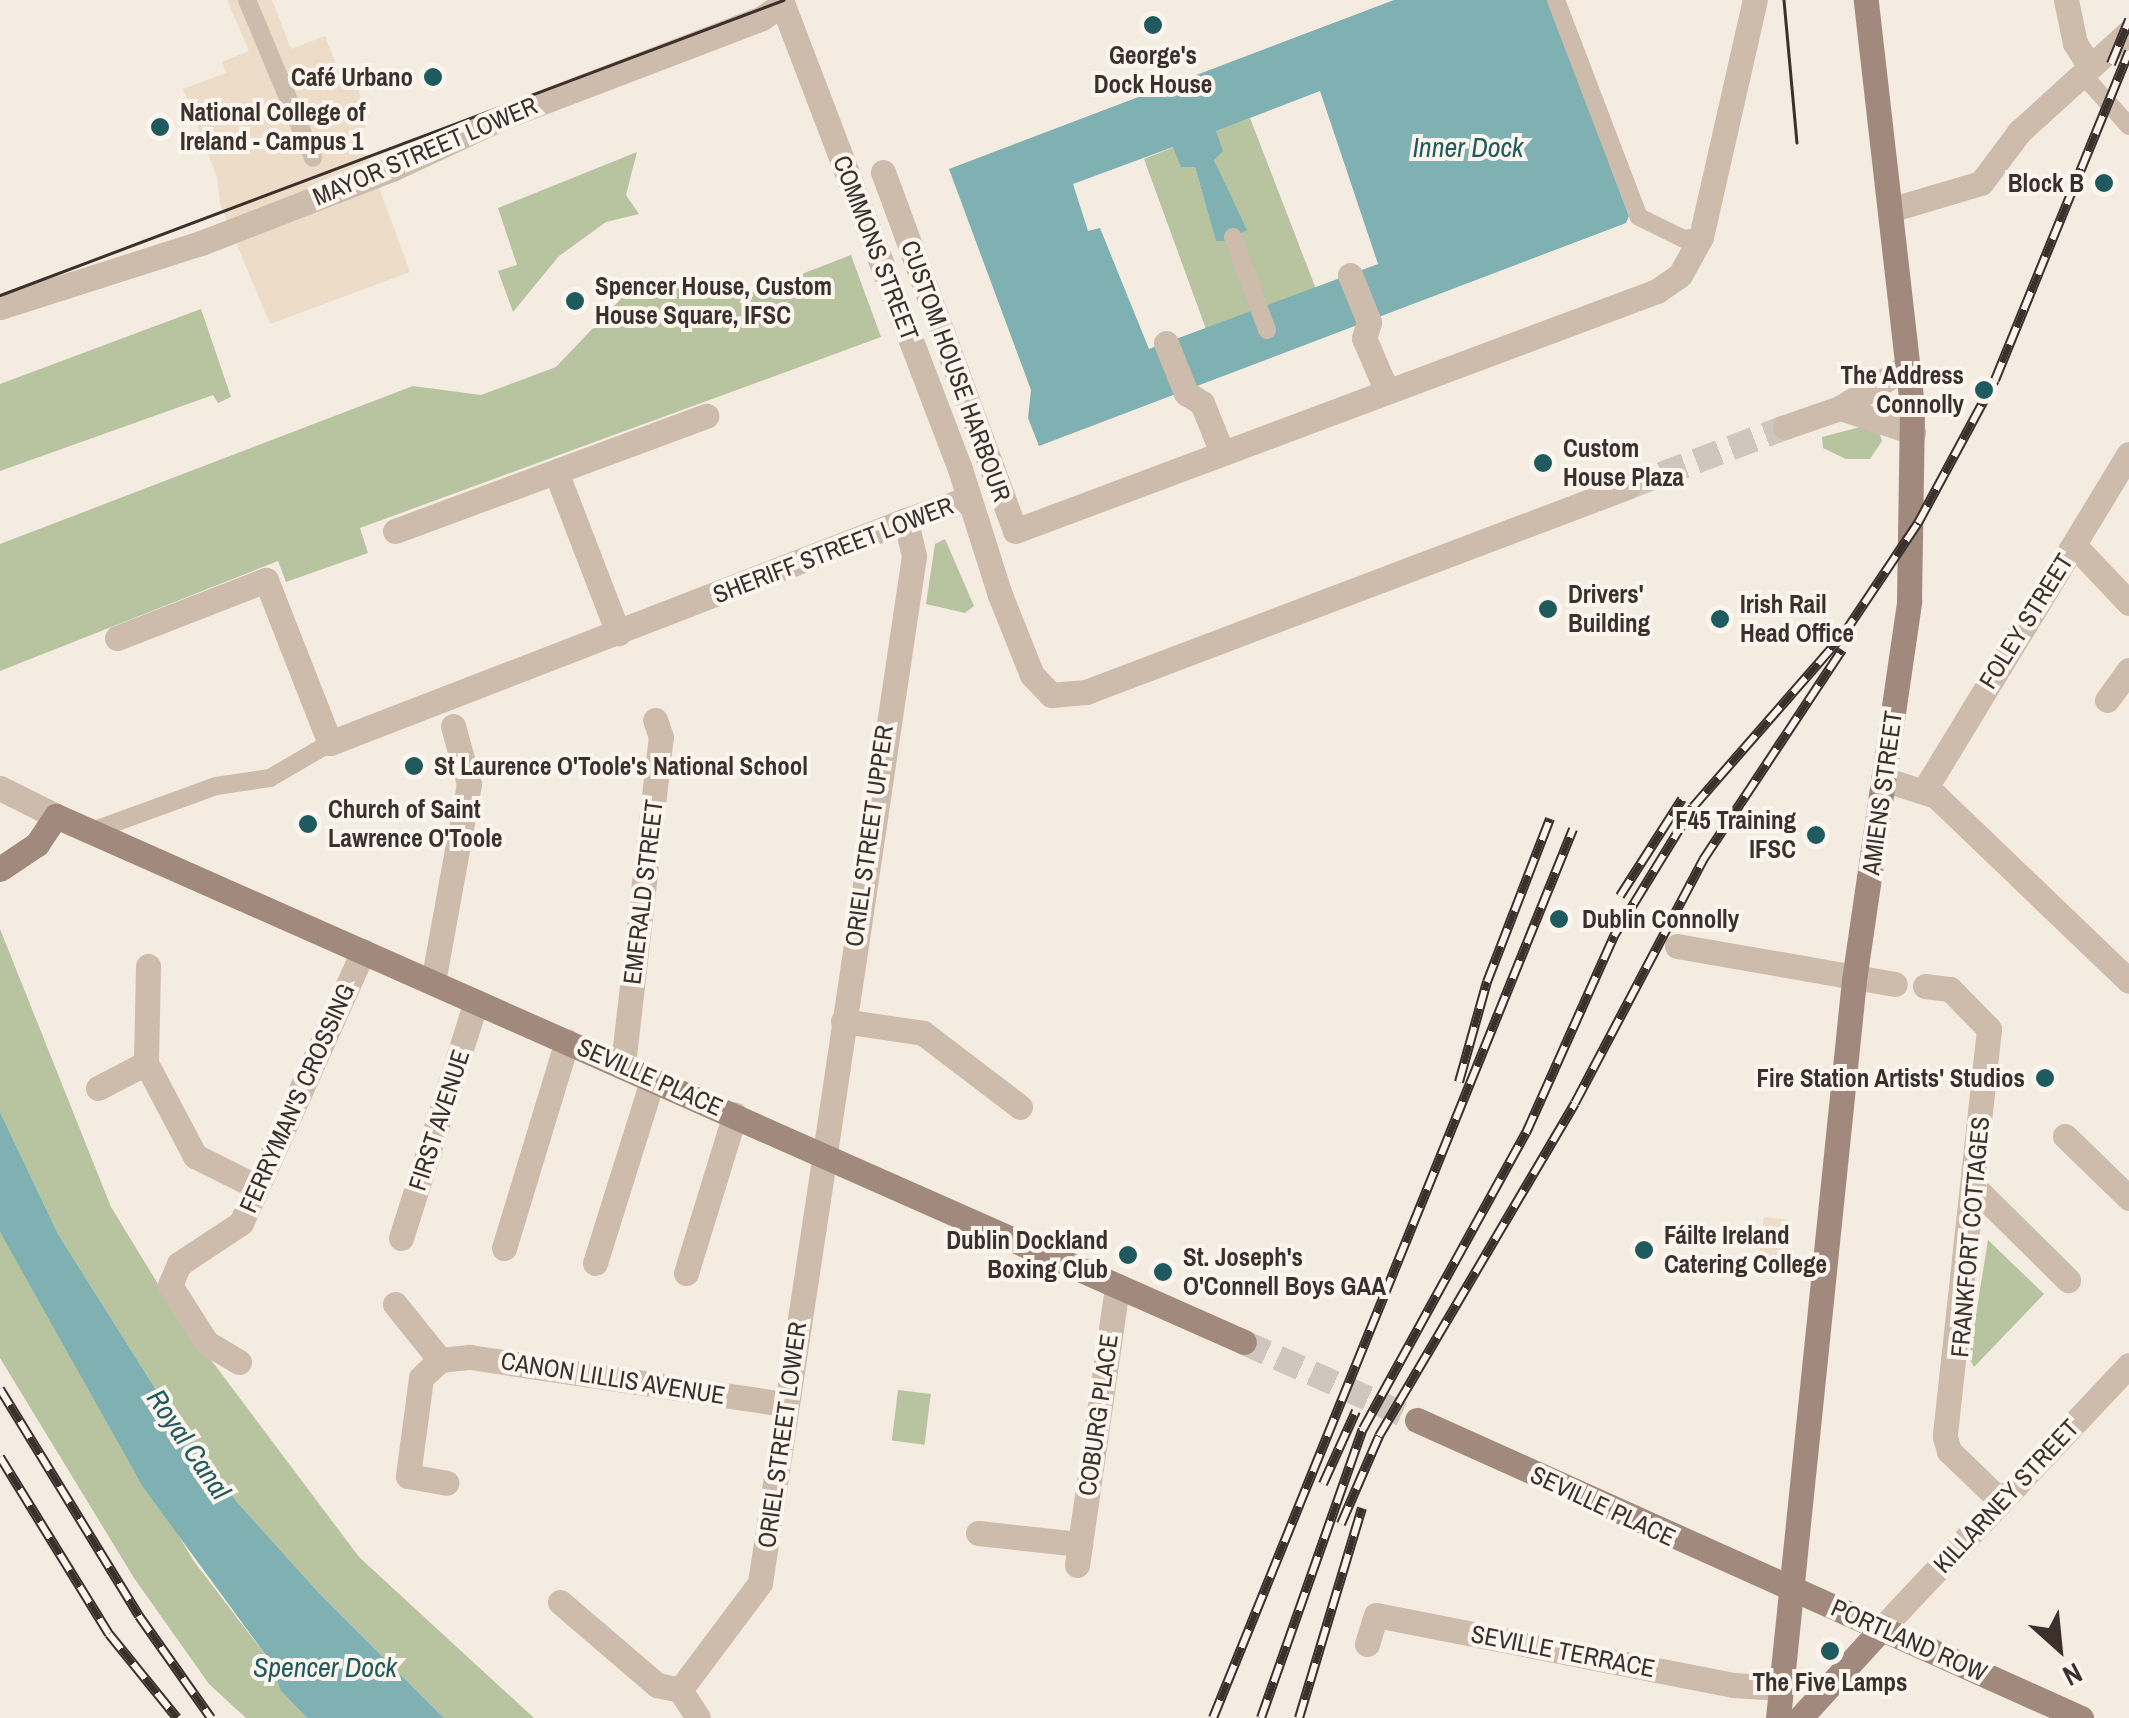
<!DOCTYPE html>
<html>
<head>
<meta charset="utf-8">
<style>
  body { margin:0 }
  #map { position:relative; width:2129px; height:1718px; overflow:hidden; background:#f4ebe1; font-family:"Archivo Narrow",sans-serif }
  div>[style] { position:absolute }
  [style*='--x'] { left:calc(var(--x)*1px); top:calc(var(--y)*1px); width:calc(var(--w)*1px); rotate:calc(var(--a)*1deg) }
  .green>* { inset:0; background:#b8c4a0; transform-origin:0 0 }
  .plaza>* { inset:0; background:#ecdcc8 }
  .water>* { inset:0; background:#7fb0b2 }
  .tertiary-tunnel>* { height:25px; margin-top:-12.5px; transform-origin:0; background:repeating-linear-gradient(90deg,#cfc6bd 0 25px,transparent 0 37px) }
  .secondary-tunnel>* { height:25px; margin-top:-12.5px; transform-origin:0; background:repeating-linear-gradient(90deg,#cfc6bd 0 25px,transparent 0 37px) }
  .pedestrian>* { height:18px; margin:-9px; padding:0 9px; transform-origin:9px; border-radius:9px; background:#cdbbac }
  .minor>* { height:25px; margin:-12.5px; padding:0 12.5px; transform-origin:12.5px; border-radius:12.5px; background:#cdbbac }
  .tertiary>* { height:25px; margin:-12.5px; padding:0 12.5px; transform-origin:12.5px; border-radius:12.5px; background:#cdbbac }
  .secondary>* { height:25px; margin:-12.5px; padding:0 12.5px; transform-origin:12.5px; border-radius:12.5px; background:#a18a7d }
  .tram>* { height:2.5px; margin:-1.25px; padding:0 1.25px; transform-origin:1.25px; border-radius:1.25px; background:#3b302b }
  .rail>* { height:10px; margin-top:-5px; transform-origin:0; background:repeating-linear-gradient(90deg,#fbf5ee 0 19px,#3b302b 0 38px); box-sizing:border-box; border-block:2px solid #3b302b }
  .dots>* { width:28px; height:28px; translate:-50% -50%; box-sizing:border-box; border:5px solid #fbf5ee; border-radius:50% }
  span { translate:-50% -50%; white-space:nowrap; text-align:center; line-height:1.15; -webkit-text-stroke:8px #fbf5ee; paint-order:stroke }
  .poi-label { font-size:25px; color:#3b302b; font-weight:700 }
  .right { translate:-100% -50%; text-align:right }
  .left { translate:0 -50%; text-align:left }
  .street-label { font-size:25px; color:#3b302b }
  .water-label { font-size:28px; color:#1f5a5e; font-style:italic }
  .north { position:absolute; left:2009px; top:1598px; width:100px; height:100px; -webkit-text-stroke:8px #fbf5ee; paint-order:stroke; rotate:153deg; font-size:28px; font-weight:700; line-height:40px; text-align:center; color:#3b302b }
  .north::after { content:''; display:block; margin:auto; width:35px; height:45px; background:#3b302b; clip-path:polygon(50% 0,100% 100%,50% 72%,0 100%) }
</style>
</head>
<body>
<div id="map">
  <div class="green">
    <div style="clip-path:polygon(1250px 118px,1316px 289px,1206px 329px,1144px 159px,1174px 147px,1195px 167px,1216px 240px,1225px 241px,1240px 234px,1214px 159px,1215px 131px)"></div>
    <div style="clip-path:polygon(637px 152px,626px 195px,639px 214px,606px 222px,559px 256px,513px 312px,498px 271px,517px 265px,498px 208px)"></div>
    <div style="clip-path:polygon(851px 255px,881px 337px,360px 528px,368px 553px,286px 582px,278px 561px,0 671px,0 544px,413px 386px,481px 395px,556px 367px,633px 286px,656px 281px,737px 290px,768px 287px)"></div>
    <div style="clip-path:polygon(201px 309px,231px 397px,218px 403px,213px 395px,0 471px,0 384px)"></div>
    <div style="clip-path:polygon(1864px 426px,1878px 428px,1882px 441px,1870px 459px,1846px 459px,1823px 448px,1822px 437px)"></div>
    <div style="clip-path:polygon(945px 539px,974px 606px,965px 613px,926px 604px,935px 544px)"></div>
    <div style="clip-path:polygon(0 929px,111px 1207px,175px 1312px,359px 1557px,534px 1718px,444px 1718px,318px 1592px,237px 1502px,163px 1401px,58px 1234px,0 1112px)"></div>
    <div style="clip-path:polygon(0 1232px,193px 1560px,273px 1665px,280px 1690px,307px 1718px,246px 1718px,209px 1684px,134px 1578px,0 1358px)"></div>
    <div style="clip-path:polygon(1988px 1240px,2044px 1294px,1974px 1367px,1969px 1358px)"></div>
    <div style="left:898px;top:1390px;width:33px;height:51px;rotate:7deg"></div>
  </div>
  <div class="plaza">
    <div style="clip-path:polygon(227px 0,272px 0,291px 49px,325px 36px,345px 87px,357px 82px,366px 124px,361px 138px,410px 272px,270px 324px,220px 204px,217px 177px,183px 89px,226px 73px,222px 62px,249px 51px)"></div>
    <div style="clip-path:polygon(1764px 1217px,1788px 1220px,1777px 1266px,1758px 1263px)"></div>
  </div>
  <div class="water">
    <div style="clip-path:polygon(evenodd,1394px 0,1548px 0,1629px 216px,1626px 223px,1039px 446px,1028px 418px,1031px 390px,949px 169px,1394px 0,1320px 91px,1378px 264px,1149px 349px,1100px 228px,1088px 231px,1073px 184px,1173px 147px,1181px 167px,1195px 167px,1216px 241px,1225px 241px,1247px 230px,1214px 160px,1223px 151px,1216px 131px,1320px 91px)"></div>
    <div style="clip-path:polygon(0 1112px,58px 1234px,163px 1401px,237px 1502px,318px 1592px,444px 1718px,307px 1718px,280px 1690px,273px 1665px,143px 1487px,0 1232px)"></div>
  </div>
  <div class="tertiary-tunnel">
    <div style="--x:1627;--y:487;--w:169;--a:-20.8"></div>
  </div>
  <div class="secondary-tunnel">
    <div style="--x:1244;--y:1342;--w:190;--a:24.3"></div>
  </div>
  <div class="pedestrian">
    <div style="--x:247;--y:0;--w:171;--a:67.3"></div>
    <div style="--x:1556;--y:0;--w:232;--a:69.1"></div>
    <div style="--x:1639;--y:217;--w:50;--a:26.1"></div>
    <div style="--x:1684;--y:239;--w:17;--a:-7"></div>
    <div style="--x:2082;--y:74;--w:70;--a:47.9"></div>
    <div style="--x:1233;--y:237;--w:99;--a:69.9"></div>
    <div style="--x:92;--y:831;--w:132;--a:-19.9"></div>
    <div style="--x:216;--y:786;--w:55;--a:-8.4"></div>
    <div style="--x:270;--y:778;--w:69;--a:-30.3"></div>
  </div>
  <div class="minor">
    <div style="--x:2066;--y:0;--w:44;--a:78.2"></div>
    <div style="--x:2075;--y:43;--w:28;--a:58"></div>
    <div style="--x:883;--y:172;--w:382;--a:69.8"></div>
    <div style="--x:1015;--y:531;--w:685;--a:-20.5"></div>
    <div style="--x:1657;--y:291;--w:28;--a:-35"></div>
    <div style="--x:1680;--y:275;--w:43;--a:-61.1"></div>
    <div style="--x:1701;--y:237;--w:243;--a:-77.2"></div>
    <div style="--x:1350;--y:275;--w:51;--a:68"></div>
    <div style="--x:1369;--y:322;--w:17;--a:107"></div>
    <div style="--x:1364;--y:338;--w:56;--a:66.7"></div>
    <div style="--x:1166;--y:343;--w:54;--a:68.2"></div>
    <div style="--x:1186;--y:393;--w:19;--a:32"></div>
    <div style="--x:1202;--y:403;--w:51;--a:68"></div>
    <div style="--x:556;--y:472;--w:173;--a:68.9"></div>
    <div style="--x:395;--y:531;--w:332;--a:-20.3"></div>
    <div style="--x:2074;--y:545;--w:80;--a:46.5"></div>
    <div style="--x:117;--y:638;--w:160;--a:-21.3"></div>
    <div style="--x:266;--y:580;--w:175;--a:68.6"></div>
    <div style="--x:330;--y:743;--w:618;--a:-21.16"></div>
    <div style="--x:2107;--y:700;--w:37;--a:-54"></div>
    <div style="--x:1925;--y:789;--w:392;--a:-58.7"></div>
    <div style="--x:1677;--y:946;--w:221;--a:9.9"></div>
    <div style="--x:148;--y:966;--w:97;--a:91.2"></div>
    <div style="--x:146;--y:1063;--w:105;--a:62.2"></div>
    <div style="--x:195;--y:1156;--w:69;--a:26.6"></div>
    <div style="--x:433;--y:982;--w:201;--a:-79.7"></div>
    <div style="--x:469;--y:784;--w:60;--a:-105.4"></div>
    <div style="--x:1925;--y:986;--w:25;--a:7"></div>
    <div style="--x:1950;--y:989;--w:56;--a:45.7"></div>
    <div style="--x:1989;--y:1029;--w:410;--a:96.2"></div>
    <div style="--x:1945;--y:1437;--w:15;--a:74"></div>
    <div style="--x:1949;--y:1451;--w:72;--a:43.9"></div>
    <div style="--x:843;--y:1021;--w:81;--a:8.5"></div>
    <div style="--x:923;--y:1033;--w:122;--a:37.3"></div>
    <div style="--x:623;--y:1064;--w:329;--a:-83.4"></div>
    <div style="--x:661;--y:737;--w:18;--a:-109"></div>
    <div style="--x:98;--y:1088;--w:54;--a:-27.5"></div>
    <div style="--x:2065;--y:1136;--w:89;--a:44.1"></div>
    <div style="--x:1975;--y:1188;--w:131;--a:44.7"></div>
    <div style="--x:401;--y:1238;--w:248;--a:-72.4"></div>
    <div style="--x:504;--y:1248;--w:216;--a:-73.1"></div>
    <div style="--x:595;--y:1263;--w:194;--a:-72.6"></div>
    <div style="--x:686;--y:1273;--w:166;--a:-72.9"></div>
    <div style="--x:395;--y:1304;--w:72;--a:51.2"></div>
    <div style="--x:440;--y:1360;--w:30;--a:-6"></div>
    <div style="--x:470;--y:1357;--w:318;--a:8.5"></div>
    <div style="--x:440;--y:1360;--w:26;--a:137"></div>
    <div style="--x:421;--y:1378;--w:99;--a:97.6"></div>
    <div style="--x:408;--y:1476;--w:39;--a:10"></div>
    <div style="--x:239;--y:1362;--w:39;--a:-149"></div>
    <div style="--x:206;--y:1342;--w:67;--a:-122.3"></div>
    <div style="--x:170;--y:1285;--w:23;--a:-67"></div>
    <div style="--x:179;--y:1264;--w:74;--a:-33.5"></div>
    <div style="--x:241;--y:1223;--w:298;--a:-65.8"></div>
    <div style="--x:978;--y:1533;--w:103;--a:6.2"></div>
    <div style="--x:1077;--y:1565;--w:282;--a:-81.8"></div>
    <div style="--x:560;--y:1602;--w:128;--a:40.6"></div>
    <div style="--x:657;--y:1685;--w:24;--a:12"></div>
    <div style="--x:680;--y:1690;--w:33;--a:57"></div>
    <div style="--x:1367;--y:1644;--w:30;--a:-73"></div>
    <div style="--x:1376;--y:1615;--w:364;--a:11.1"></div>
    <div style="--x:1733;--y:1685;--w:48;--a:3.6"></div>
    <div style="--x:680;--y:1690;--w:134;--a:-53.2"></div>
    <div style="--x:760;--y:1583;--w:435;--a:-81.4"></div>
  </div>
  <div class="tertiary">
    <div style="--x:781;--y:0;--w:502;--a:69.11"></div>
    <div style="--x:960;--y:469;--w:132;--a:72.4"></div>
    <div style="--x:1000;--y:595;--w:86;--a:68.2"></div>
    <div style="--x:1032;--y:675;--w:28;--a:46"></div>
    <div style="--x:1051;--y:695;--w:35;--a:-5"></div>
    <div style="--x:1086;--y:692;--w:579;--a:-20.75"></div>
    <div style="--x:1893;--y:209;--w:92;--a:-16.5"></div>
    <div style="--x:1981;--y:183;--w:64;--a:-53.3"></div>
    <div style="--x:2019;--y:132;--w:149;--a:-42.3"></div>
    <div style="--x:0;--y:307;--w:211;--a:-17.7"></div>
    <div style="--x:201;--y:243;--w:205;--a:-21.2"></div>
    <div style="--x:392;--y:169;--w:123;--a:-25.1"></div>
    <div style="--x:503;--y:117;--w:277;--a:-20.9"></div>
    <div style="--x:762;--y:18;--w:24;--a:-35"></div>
    <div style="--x:1840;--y:408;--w:77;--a:18.2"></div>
    <div style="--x:1785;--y:427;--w:58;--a:-19.1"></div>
    <div style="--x:1840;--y:408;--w:80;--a:-31.7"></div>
    <div style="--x:1883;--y:779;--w:56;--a:17.8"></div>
    <div style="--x:1936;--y:796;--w:267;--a:43.8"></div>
    <div style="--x:0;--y:788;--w:63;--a:26.6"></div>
    <div style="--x:825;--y:1153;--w:604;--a:-81.52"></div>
    <div style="--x:914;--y:556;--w:37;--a:-103"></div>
    <div style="--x:906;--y:520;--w:65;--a:-19"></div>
    <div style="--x:1883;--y:1627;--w:359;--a:-46.8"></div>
  </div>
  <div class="secondary">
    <div style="--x:0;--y:869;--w:45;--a:-34"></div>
    <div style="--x:37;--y:844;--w:34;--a:-56"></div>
    <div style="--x:56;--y:816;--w:1299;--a:23.88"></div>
    <div style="--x:1417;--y:1420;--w:728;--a:24.17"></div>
    <div style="--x:1778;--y:1718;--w:742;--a:-84.12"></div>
    <div style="--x:1854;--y:980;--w:383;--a:-81.7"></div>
    <div style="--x:1909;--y:601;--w:195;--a:-89.1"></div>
    <div style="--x:1912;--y:406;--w:409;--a:-96.5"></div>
    <div style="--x:1800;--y:1718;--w:123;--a:-47.6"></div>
  </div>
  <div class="tram">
    <div style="--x:1784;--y:0;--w:143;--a:84.8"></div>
    <div style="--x:0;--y:295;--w:837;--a:-20.64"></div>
  </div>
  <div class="rail">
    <div style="--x:2111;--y:64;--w:48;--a:-67.8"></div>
    <div style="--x:1620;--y:896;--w:115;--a:-57.4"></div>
    <div style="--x:1459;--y:1082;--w:104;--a:-74.4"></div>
    <div style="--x:1487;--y:982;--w:175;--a:-68.9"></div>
    <div style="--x:0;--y:1389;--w:266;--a:58.5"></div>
    <div style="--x:139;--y:1616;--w:125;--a:54.8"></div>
    <div style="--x:0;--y:1457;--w:208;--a:58.4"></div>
    <div style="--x:109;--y:1634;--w:108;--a:51"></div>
    <div style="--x:1323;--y:1484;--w:80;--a:-65.7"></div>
    <div style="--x:1341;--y:1524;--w:96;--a:-66.6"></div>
    <div style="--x:1379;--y:1436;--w:386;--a:-59.5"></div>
    <div style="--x:1575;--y:1103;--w:275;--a:-62.2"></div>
    <div style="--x:1703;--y:860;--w:252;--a:-56.5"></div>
    <div style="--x:1213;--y:1718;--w:959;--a:-67.95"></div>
    <div style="--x:1261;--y:1718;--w:306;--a:-70.6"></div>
    <div style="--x:1363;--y:1429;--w:338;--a:-61.2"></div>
    <div style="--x:1526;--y:1133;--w:216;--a:-65.9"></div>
    <div style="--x:1614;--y:936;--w:151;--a:-58.5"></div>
    <div style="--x:1693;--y:807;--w:228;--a:-48.9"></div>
    <div style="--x:1843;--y:635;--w:135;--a:-56.2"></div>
    <div style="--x:1918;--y:523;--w:162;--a:-61.7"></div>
    <div style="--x:1995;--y:380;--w:355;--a:-67.8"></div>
    <div style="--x:1299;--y:1718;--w:219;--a:-73.3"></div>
  </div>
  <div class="dots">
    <div style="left:1153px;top:25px;background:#1f5a5e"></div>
    <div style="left:433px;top:77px;background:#1f5a5e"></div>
    <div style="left:160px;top:127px;background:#1f5a5e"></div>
    <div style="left:2104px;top:183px;background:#1f5a5e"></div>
    <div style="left:575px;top:301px;background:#1f5a5e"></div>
    <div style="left:1984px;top:390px;background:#1f5a5e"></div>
    <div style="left:1543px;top:463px;background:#1f5a5e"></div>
    <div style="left:1548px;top:609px;background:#1f5a5e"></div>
    <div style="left:1720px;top:619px;background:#1f5a5e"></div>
    <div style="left:414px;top:766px;background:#1f5a5e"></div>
    <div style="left:308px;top:824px;background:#1f5a5e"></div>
    <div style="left:1816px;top:835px;background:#1f5a5e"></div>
    <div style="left:1559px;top:919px;background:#1f5a5e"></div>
    <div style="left:2045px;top:1078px;background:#1f5a5e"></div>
    <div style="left:1644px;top:1250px;background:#1f5a5e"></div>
    <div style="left:1128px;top:1255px;background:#1f5a5e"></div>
    <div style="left:1163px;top:1272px;background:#1f5a5e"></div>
    <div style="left:1830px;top:1651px;background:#1f5a5e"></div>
  </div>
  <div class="poi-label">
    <span style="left:1153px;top:70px">George's<br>Dock House</span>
    <span class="right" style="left:413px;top:77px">Café Urbano</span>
    <span class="left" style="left:180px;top:127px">National College of<br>Ireland - Campus 1</span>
    <span class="right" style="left:2084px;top:183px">Block B</span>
    <span class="left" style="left:595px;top:301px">Spencer House, Custom<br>House Square, IFSC</span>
    <span class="right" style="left:1964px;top:390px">The Address<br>Connolly</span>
    <span class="left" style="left:1563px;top:463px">Custom<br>House Plaza</span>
    <span class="left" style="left:1568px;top:609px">Drivers'<br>Building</span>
    <span class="left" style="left:1740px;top:619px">Irish Rail<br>Head Office</span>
    <span class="left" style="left:434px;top:766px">St Laurence O'Toole's National School</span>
    <span class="left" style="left:328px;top:824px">Church of Saint<br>Lawrence O'Toole</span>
    <span class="right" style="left:1796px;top:835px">F45 Training<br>IFSC</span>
    <span class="left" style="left:1582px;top:919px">Dublin Connolly</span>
    <span class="right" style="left:2025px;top:1078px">Fire Station Artists' Studios</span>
    <span class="left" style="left:1664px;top:1250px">Fáilte Ireland<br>Catering College</span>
    <span class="right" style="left:1108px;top:1255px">Dublin Dockland<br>Boxing Club</span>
    <span class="left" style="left:1183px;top:1272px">St. Joseph's<br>O'Connell Boys GAA</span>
    <span style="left:1830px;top:1682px">The Five Lamps</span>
  </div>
  <div class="street-label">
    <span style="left:425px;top:151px;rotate:-23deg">MAYOR STREET LOWER</span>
    <span style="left:876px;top:248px;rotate:69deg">COMMONS STREET</span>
    <span style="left:956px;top:371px;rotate:70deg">CUSTOM HOUSE HARBOUR</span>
    <span style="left:833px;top:550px;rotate:-21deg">SHERIFF STREET LOWER</span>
    <span style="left:2026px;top:621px;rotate:-58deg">FOLEY STREET</span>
    <span style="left:1882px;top:793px;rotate:-82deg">AMIENS STREET</span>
    <span style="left:869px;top:836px;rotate:-82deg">ORIEL STREET UPPER</span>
    <span style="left:643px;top:892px;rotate:-83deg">EMERALD STREET</span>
    <span style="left:650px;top:1077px;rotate:24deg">SEVILLE PLACE</span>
    <span style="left:297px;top:1098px;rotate:-66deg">FERRYMAN'S CROSSING</span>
    <span style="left:439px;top:1120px;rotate:-72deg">FIRST AVENUE</span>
    <span style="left:1970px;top:1237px;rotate:-85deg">FRANKFORT COTTAGES</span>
    <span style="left:613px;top:1378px;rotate:9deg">CANON LILLIS AVENUE</span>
    <span style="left:1098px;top:1415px;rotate:-82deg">COBURG PLACE</span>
    <span style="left:782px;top:1435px;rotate:-82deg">ORIEL STREET LOWER</span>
    <span style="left:2006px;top:1496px;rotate:-47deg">KILLARNEY STREET</span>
    <span style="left:1603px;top:1506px;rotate:25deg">SEVILLE PLACE</span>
    <span style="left:1909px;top:1640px;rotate:24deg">PORTLAND ROW</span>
    <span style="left:1563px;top:1651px;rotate:11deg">SEVILLE TERRACE</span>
  </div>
  <div class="water-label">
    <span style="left:1468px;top:147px">Inner Dock</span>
    <span style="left:189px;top:1444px;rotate:56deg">Royal Canal</span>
    <span style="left:325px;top:1667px">Spencer Dock</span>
  </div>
  <div class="north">N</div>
</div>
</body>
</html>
